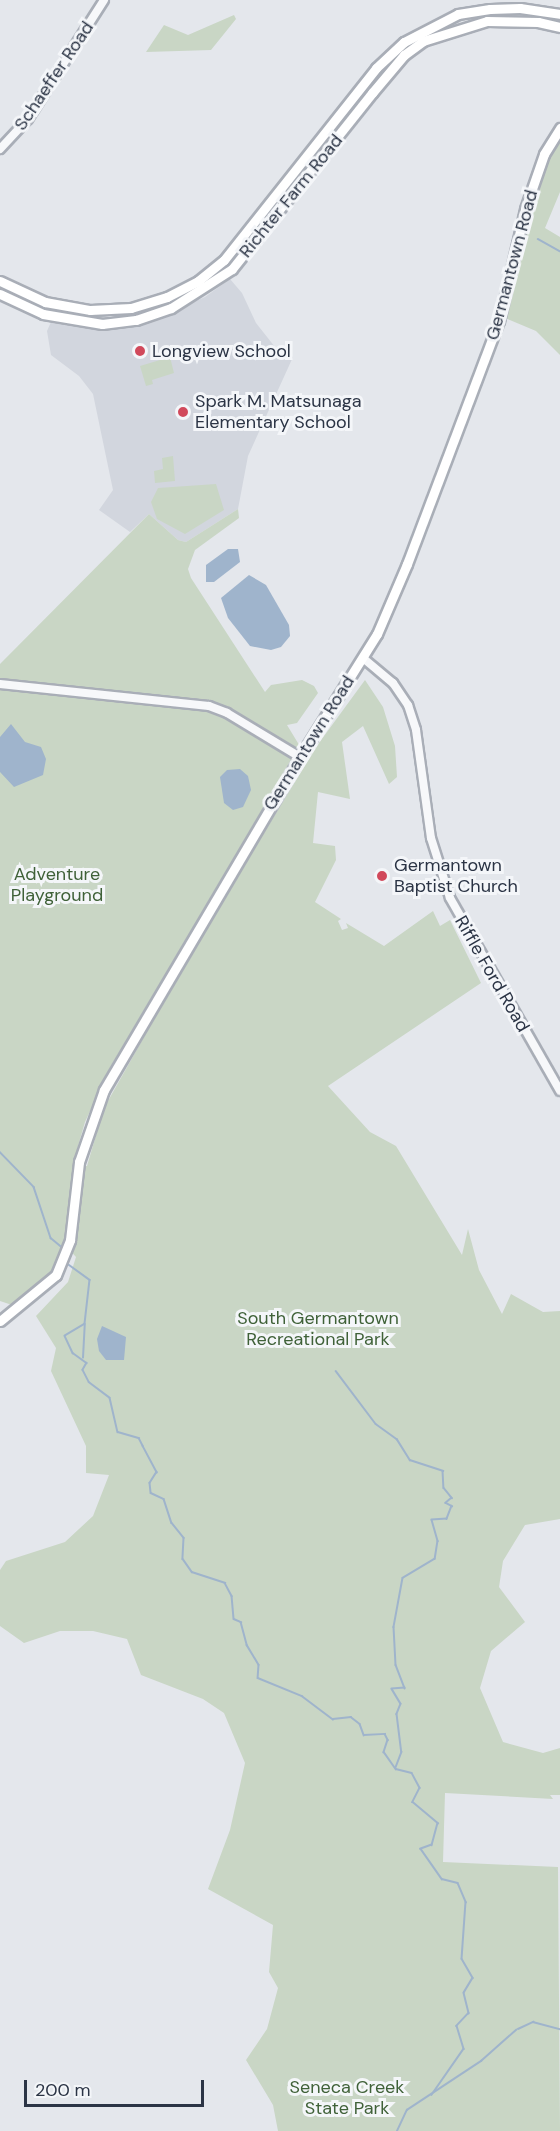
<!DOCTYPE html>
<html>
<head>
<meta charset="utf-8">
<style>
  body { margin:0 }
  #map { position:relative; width:560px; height:2131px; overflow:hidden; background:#e4e7ec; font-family:"DM Sans",sans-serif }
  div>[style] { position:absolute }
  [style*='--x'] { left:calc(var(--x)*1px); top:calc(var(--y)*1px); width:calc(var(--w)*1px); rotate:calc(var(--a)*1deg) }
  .built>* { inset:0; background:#d2d6de }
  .green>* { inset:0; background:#c9d6c5 }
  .water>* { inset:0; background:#9fb4cc }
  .stream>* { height:1.5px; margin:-0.75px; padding:0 0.75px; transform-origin:0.75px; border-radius:0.75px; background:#9fb4cc }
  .roads { filter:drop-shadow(2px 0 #a9aeb7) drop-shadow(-2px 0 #a9aeb7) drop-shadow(0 2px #a9aeb7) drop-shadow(0 -2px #a9aeb7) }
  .minor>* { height:8px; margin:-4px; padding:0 4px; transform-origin:4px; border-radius:4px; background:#f7f8fa }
  .major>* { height:9px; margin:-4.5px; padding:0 4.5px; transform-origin:4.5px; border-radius:4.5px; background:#fff }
  .dots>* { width:16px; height:16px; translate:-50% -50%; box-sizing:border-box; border:3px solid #f4f6f9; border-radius:50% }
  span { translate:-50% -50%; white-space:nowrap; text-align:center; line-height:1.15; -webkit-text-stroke:6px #f4f6f9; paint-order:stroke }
  .street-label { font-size:18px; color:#2b3445 }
  .poi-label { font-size:18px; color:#2b3445 }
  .left { translate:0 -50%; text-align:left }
  .park-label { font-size:18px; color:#3f6138 }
  .scale { position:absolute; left:24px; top:2080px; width:180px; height:27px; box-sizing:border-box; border:3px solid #2b3445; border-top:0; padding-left:8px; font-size:18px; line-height:21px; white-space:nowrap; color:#2b3445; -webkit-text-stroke:4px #f4f6f9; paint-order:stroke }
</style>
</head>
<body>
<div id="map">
  <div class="built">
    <div style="clip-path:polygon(230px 279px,242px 293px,256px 323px,275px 347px,293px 357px,248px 456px,238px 509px,186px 542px,178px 540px,149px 514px,130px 532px,99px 510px,113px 490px,93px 394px,79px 376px,51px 355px,47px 331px,51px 322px,102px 328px,155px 319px,205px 297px)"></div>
  </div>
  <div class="green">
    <div style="clip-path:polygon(234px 15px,236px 19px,211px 50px,146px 52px,164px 25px,188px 35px)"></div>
    <div style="clip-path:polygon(555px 137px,560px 139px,560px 192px,545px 228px,560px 237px,560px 355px,536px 331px,505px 318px,528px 217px)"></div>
    <div style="clip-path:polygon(170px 357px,174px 373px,152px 380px,153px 384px,146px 386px,140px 366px)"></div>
    <div style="clip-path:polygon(173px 456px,175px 481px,155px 483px,154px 471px,163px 469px,162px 458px)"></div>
    <div style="clip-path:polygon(216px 484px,224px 510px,185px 534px,157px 519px,151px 502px,158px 488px)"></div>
    <div style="clip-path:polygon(evenodd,238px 509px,239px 518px,195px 550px,188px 569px,191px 578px,265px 692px,271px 685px,302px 680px,314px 686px,318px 693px,297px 723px,287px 725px,301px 748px,263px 824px,264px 833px,316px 747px,365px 680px,383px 707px,395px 746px,397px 777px,389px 784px,363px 726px,342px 742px,350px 799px,318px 792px,313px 843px,335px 846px,336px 860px,315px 902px,341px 919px,338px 921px,342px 930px,348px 928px,346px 923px,384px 946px,433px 911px,440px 926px,450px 920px,481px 983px,328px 1086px,370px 1132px,396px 1146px,462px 1255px,468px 1229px,479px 1270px,502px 1314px,511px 1294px,543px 1312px,560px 1311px,560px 1519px,525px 1525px,503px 1561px,499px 1587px,525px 1622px,491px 1651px,480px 1688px,503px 1742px,543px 1753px,560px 1748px,560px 1795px,550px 1795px,553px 1799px,445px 1793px,443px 1862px,558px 1867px,560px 2131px,278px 2131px,273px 2105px,246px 2060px,267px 2029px,278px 1988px,269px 1972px,273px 1925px,208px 1889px,230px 1830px,245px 1763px,224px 1713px,203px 1699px,141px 1675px,127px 1639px,93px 1631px,60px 1631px,24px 1643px,0 1626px,0 1570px,6px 1561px,65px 1542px,93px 1516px,109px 1475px,86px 1473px,86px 1446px,51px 1371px,56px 1348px,36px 1316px,68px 1282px,76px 1257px,66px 1246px,55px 1268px,39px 1287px,12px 1305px,0 1301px,0 664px,149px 514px,178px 540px,186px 542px,238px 509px,142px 1016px,144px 1037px,104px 1108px,87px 1166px,74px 1167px,71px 1189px,76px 1153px,85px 1122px,112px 1064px,142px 1016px)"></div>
  </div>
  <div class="water">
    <div style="clip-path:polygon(228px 549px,238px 549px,240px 562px,214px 582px,206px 582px,206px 565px)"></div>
    <div style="clip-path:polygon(249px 575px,266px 585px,289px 625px,290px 636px,281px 647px,271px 650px,250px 646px,228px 618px,221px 598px)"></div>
    <div style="clip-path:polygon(11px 724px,25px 742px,41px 747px,46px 759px,43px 775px,14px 787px,0 772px,0 737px)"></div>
    <div style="clip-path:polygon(240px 769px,248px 776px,251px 790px,243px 807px,233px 810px,224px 803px,220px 777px,227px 770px)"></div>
    <div style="clip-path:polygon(102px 1326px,126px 1337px,124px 1360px,106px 1360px,99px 1351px,97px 1339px)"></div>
  </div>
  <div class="stream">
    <div style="--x:538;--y:239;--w:25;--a:29"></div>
    <div style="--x:0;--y:1152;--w:49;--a:45.8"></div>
    <div style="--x:34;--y:1187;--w:54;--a:71.6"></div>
    <div style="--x:51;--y:1238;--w:16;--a:40"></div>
    <div style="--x:68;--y:1264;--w:27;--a:36"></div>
    <div style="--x:90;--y:1280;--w:44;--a:96.5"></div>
    <div style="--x:85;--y:1324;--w:23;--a:149"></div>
    <div style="--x:65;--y:1336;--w:19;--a:65"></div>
    <div style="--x:73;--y:1353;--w:17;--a:36"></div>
    <div style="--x:87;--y:1363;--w:8;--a:120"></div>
    <div style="--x:83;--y:1370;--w:13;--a:63"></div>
    <div style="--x:89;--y:1382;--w:26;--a:37"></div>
    <div style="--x:110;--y:1398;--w:35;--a:77"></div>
    <div style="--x:118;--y:1432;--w:22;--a:16"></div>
    <div style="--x:139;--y:1438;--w:9;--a:63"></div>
    <div style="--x:143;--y:1446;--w:30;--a:62"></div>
    <div style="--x:157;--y:1472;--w:13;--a:122"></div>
    <div style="--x:150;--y:1483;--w:10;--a:84"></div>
    <div style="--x:151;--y:1493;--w:14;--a:25"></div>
    <div style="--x:164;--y:1499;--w:25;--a:72"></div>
    <div style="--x:172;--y:1523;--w:19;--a:51"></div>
    <div style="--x:184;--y:1538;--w:21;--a:93"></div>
    <div style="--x:183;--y:1559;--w:16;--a:55"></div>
    <div style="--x:192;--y:1572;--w:35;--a:18"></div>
    <div style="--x:225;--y:1583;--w:15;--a:62"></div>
    <div style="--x:232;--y:1596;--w:23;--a:85"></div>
    <div style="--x:234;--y:1619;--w:8;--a:23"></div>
    <div style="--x:241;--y:1622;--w:24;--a:75"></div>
    <div style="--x:247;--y:1645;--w:23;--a:59"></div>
    <div style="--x:259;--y:1665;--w:13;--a:94"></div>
    <div style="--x:258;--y:1678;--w:48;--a:22.2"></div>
    <div style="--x:302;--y:1696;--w:39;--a:37"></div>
    <div style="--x:333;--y:1719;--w:18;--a:-6"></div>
    <div style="--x:351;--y:1717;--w:11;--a:38"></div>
    <div style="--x:360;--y:1724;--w:12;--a:70"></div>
    <div style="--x:364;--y:1735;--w:21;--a:-3"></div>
    <div style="--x:385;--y:1734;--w:7;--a:63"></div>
    <div style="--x:388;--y:1740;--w:13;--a:108"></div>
    <div style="--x:384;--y:1752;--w:21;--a:55"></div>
    <div style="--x:396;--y:1769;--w:16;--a:14"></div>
    <div style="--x:412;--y:1773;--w:17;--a:62"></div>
    <div style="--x:420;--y:1788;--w:16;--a:117"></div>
    <div style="--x:413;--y:1802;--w:33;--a:40"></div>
    <div style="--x:438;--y:1823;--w:23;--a:105"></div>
    <div style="--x:432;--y:1845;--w:12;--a:160"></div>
    <div style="--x:421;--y:1849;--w:37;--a:55"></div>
    <div style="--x:442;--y:1879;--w:16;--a:14"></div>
    <div style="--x:458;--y:1883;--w:21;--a:67"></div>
    <div style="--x:466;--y:1902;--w:57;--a:94"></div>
    <div style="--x:462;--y:1959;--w:22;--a:60"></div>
    <div style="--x:473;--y:1978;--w:17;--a:121"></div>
    <div style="--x:464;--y:1993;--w:21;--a:76"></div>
    <div style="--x:469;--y:2013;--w:18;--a:133"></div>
    <div style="--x:457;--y:2026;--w:24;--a:73"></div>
    <div style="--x:464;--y:2049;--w:56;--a:124.8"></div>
    <div style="--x:83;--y:1358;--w:33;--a:-87"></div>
    <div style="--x:336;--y:1371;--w:66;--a:53"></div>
    <div style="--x:376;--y:1424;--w:26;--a:36"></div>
    <div style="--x:397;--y:1439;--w:25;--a:58"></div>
    <div style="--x:410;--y:1460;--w:35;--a:18"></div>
    <div style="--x:443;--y:1471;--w:17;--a:87"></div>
    <div style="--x:444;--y:1488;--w:13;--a:51"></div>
    <div style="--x:452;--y:1498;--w:8;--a:140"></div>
    <div style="--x:446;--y:1503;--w:7;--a:27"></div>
    <div style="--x:452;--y:1506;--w:14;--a:111"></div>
    <div style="--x:447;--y:1519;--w:15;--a:176"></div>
    <div style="--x:432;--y:1520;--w:22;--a:74"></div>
    <div style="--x:438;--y:1541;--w:18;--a:99"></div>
    <div style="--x:435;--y:1559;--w:37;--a:149"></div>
    <div style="--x:403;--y:1578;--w:50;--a:100.4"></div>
    <div style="--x:394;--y:1627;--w:38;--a:87"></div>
    <div style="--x:396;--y:1665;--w:25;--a:69"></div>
    <div style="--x:405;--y:1688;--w:13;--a:176"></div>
    <div style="--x:392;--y:1689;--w:17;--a:59"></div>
    <div style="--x:401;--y:1704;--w:11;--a:112"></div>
    <div style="--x:397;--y:1714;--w:38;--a:83"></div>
    <div style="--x:402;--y:1752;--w:17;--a:111"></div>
    <div style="--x:518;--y:2029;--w:17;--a:-25"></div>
    <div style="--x:533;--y:2022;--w:28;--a:15"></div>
    <div style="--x:397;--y:2131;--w:23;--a:-65"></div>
    <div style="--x:407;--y:2110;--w:89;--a:-33.5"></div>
    <div style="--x:481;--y:2061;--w:47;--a:-41.5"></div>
  </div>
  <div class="roads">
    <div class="minor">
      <div style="--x:0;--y:149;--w:41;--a:-47"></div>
      <div style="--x:28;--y:119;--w:141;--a:-57.4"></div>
      <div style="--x:363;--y:658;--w:39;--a:40"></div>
      <div style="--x:393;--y:683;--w:27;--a:56"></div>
      <div style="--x:408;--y:705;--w:26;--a:72"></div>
      <div style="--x:416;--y:730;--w:109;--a:82.1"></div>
      <div style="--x:431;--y:838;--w:63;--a:72.4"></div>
      <div style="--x:450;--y:898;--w:222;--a:60.3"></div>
      <div style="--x:0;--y:684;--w:210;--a:6"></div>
      <div style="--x:209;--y:706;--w:19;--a:21"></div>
      <div style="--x:227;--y:713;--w:85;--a:31.1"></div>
    </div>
    <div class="major">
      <div style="--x:0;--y:281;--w:50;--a:25"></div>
      <div style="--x:45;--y:302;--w:46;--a:10.1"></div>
      <div style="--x:90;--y:310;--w:41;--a:-2.8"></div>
      <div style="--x:131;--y:308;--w:38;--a:-17"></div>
      <div style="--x:167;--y:297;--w:35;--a:-27"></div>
      <div style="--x:198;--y:281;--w:33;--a:-39"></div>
      <div style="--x:224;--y:260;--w:245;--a:-51.6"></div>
      <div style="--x:376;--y:68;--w:38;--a:-43"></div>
      <div style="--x:404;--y:42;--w:61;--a:-27.4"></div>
      <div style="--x:458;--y:14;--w:32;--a:-9"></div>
      <div style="--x:490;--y:9;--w:30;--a:-2"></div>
      <div style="--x:520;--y:8;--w:40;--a:8.5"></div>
      <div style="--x:0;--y:294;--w:47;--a:24.9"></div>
      <div style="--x:43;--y:314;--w:60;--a:9.6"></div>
      <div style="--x:102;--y:324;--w:34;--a:-7"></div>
      <div style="--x:136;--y:320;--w:37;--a:-19"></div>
      <div style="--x:171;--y:308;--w:72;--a:-32.6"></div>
      <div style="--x:232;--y:269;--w:225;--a:-51.5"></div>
      <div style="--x:372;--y:93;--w:50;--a:-49.9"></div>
      <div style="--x:404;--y:55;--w:24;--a:-36"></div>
      <div style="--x:423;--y:41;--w:67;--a:-17.4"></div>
      <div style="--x:487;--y:21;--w:51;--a:1.1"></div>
      <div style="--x:538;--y:22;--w:23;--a:13"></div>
      <div style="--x:0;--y:1321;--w:72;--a:-39.4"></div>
      <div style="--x:56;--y:1275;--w:38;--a:-68"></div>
      <div style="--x:70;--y:1240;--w:79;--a:-83.4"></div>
      <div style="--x:79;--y:1162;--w:76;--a:-70.9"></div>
      <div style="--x:104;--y:1090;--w:386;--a:-59.5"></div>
      <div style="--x:300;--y:757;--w:145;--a:-58"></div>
      <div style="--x:377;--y:634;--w:76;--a:-66.8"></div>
      <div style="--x:407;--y:564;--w:260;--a:-69.3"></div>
      <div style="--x:499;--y:321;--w:115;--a:-76.9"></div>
      <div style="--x:525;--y:209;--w:58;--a:-70.9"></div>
      <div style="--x:544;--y:154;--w:31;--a:-58"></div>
    </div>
  </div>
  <div class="dots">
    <div style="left:140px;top:351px;background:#d1495b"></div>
    <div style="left:183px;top:412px;background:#d1495b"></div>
    <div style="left:382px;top:876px;background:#d1495b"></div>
  </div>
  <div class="street-label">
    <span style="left:54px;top:76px;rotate:-56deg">Schaeffer Road</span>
    <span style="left:291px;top:196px;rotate:-51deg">Richter Farm Road</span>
    <span style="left:512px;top:265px;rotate:-75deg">Germantown Road</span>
    <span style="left:309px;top:743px;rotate:-58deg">Germantown Road</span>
    <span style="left:492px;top:974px;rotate:60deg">Riffle Ford Road</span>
  </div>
  <div class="poi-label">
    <span class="left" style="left:152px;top:351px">Longview School</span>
    <span class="left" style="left:195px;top:412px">Spark M. Matsunaga<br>Elementary School</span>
    <span class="left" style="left:394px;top:876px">Germantown<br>Baptist Church</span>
  </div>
  <div class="park-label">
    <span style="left:57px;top:885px">Adventure<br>Playground</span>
    <span style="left:318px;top:1329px">South Germantown<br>Recreational Park</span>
    <span style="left:347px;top:2098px">Seneca Creek<br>State Park</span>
  </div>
  <div class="scale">200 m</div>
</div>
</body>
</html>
